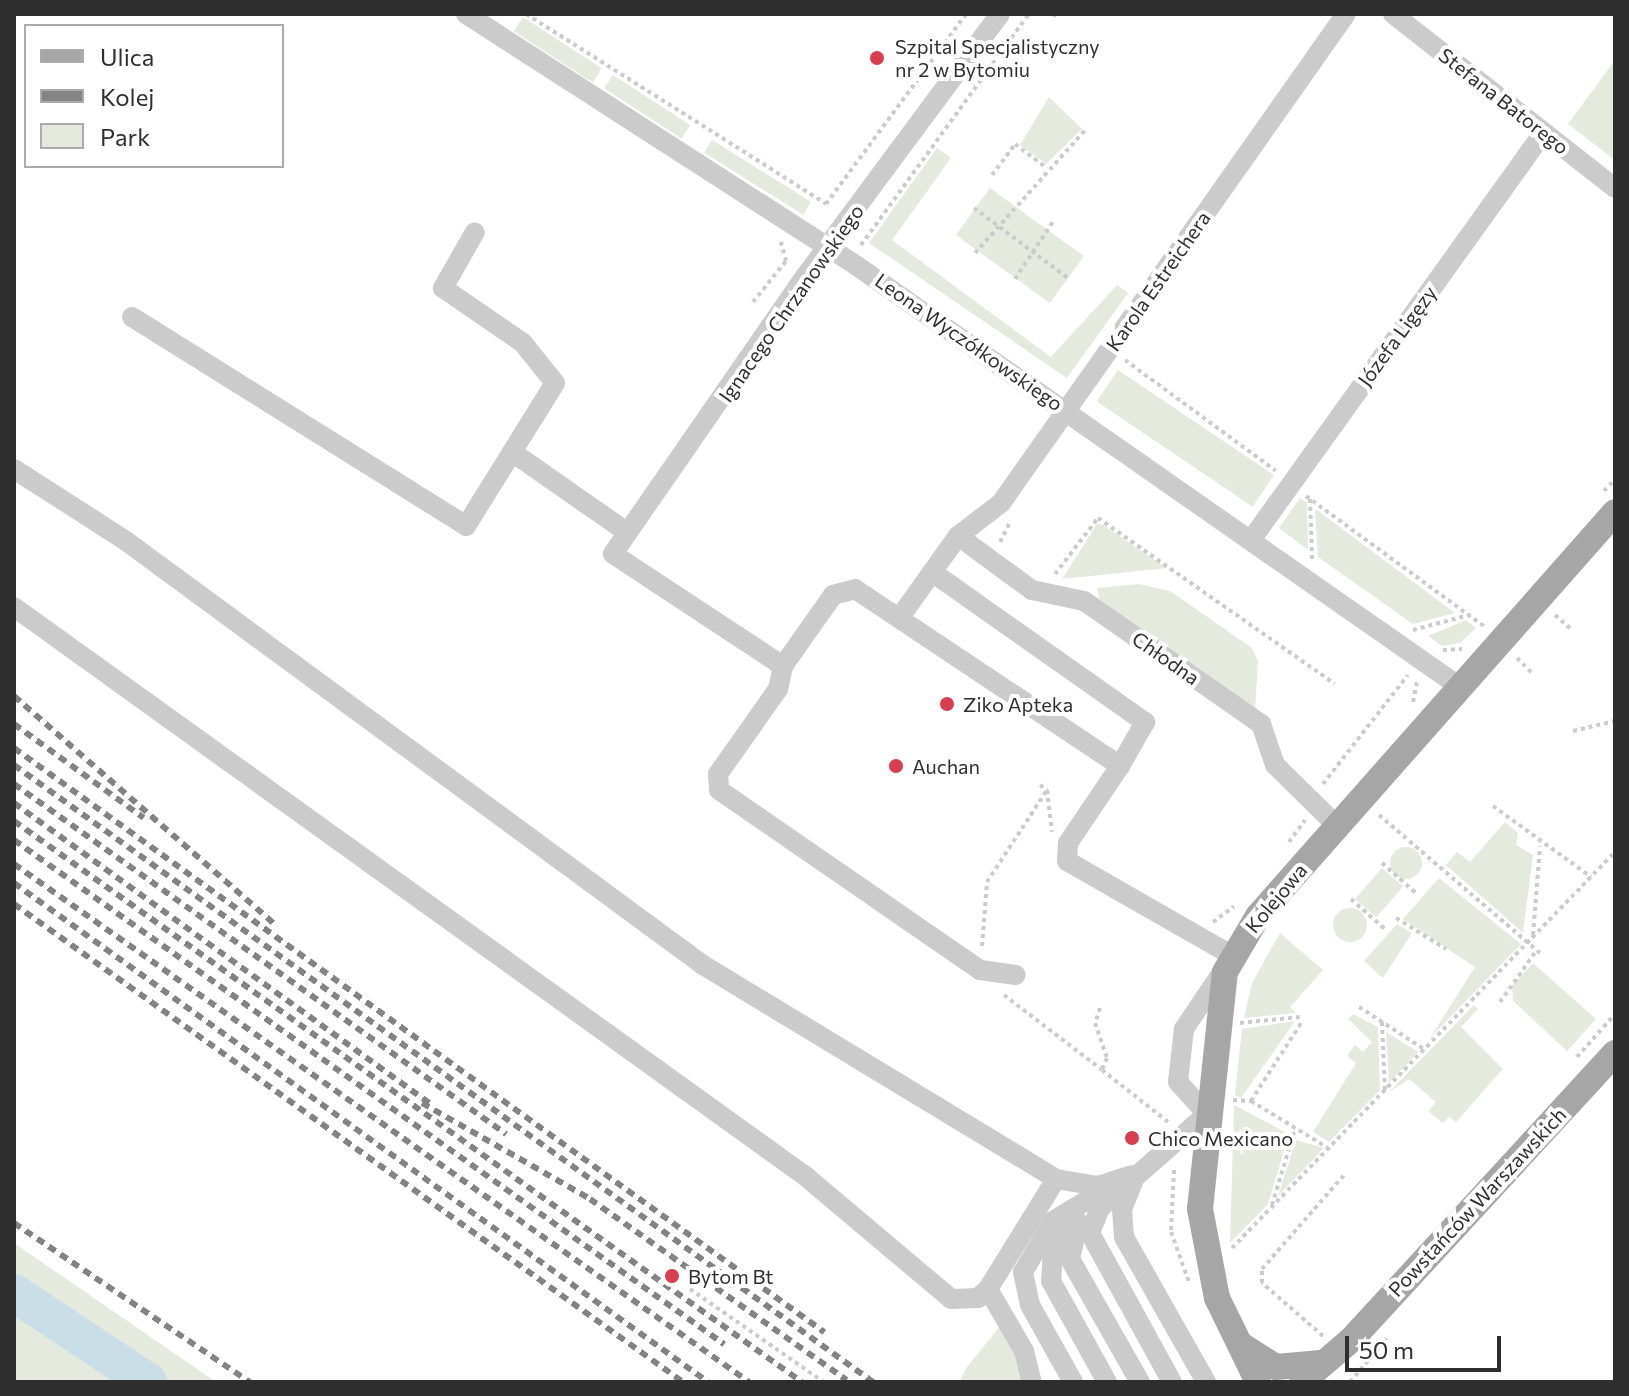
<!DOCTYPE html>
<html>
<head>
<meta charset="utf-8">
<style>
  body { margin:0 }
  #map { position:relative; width:1629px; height:1396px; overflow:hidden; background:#fff; font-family:Commissioner,sans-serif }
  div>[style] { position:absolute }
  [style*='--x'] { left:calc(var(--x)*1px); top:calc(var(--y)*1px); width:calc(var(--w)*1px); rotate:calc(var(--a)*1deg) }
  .green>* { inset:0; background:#e4eadd; transform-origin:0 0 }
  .round { border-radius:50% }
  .river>* { height:38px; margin:-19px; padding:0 19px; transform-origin:19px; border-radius:19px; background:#cadee8 }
  .path>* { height:4px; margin-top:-2px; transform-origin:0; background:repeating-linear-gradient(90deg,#cbcbcb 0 4px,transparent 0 8px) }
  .minor>* { height:20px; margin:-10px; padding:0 10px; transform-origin:10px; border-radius:10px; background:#cbcbcb }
  .major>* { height:26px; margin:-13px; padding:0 13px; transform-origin:13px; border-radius:13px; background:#a6a6a6 }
  .rail>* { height:6px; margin-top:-3px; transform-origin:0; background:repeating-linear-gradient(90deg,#838383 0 8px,transparent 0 14px) }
  .dots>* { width:22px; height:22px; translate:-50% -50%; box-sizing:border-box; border:4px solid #fff; border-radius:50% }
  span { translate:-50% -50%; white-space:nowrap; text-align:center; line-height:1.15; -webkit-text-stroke:8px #fff; paint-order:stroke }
  .poi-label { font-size:20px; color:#2e2e2e }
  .left { translate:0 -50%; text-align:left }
  .street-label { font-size:20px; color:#2e2e2e }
  .frame { position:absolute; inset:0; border:16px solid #2e2e2e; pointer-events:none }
  .legend { position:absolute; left:24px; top:24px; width:260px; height:144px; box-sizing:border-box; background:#fff; border:2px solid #ababab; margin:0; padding:10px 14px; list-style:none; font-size:24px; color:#2e2e2e }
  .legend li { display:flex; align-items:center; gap:16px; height:40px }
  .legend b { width:40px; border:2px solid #ababab }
  .scale { position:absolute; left:1345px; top:1336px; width:156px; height:36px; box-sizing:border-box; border:4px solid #2e2e2e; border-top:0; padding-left:10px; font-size:24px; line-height:28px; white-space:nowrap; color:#2e2e2e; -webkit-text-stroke:6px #fff; paint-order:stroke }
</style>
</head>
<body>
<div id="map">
  <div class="green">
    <div style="left:523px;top:17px;width:94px;height:17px;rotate:33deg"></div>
    <div style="clip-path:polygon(1615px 60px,1615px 160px,1568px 124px)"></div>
    <div style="left:613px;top:75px;width:92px;height:16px;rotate:33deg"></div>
    <div style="clip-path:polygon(1049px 97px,1082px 129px,1046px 164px,1020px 145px)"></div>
    <div style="left:712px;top:140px;width:117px;height:15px;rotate:32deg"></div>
    <div style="clip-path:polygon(937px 148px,951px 158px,892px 240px,1051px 357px,1117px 285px,1128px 293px,1067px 378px,869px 243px)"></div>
    <div style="left:990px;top:188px;width:116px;height:58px;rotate:36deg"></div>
    <div style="left:1118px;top:370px;width:188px;height:38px;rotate:34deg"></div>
    <div style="clip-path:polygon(1300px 498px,1307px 503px,1308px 550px,1279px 528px)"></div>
    <div style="clip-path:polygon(1315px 511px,1317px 510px,1455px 613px,1413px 624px,1318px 557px)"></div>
    <div style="clip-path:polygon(1097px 524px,1103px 525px,1167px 568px,1062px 579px)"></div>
    <div style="clip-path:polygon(1139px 584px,1170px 591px,1252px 648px,1258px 661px,1255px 711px,1100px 600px,1097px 588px)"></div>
    <div style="clip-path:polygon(1466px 620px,1476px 628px,1460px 643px,1442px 646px,1428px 636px)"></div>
    <div style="clip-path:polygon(1505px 822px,1518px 833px,1516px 845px,1533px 855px,1523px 933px,1446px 865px,1457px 852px,1470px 862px)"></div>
    <div class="round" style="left:1390px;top:847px;width:32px;height:32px"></div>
    <div style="left:1382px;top:868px;width:28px;height:41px;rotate:41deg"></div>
    <div style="clip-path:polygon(1439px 878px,1521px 944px,1430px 1038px,1475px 967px,1403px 919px)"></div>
    <div class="round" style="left:1333px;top:908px;width:34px;height:34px"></div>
    <div style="clip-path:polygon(1397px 924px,1412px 933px,1383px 978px,1364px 961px)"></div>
    <div style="clip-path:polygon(1280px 933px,1323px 970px,1290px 1007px,1296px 1013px,1244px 1018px,1252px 983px)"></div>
    <div style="clip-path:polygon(1533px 963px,1596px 1019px,1567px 1051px,1513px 1001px,1512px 986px)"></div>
    <div style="clip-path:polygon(1474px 1005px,1478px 1009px,1461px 1027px,1503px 1069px,1456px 1122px,1449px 1117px,1443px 1123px,1428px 1111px,1436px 1102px,1409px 1079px,1389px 1092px)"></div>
    <div style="clip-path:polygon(1353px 1014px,1378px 1027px,1380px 1090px,1329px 1142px,1313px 1132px,1356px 1063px,1347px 1056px,1355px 1045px,1363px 1052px,1372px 1042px,1348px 1019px)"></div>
    <div style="clip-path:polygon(1295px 1021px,1241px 1098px,1235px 1095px,1242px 1029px)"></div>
    <div style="clip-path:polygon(1386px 1032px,1418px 1052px,1389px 1083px)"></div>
    <div style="clip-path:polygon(1234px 1105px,1289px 1134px,1268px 1204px,1230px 1243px)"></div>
    <div style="clip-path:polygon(1296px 1140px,1324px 1148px,1278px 1196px)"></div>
    <div style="clip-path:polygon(14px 1243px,216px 1382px,14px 1382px)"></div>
    <div style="clip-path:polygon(1001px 1325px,1028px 1382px,959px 1382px,967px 1367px)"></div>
  </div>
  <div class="river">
    <div style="--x:14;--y:1293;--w:161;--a:33.6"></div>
  </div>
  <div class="path">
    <div style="--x:526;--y:14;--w:355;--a:32.3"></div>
    <div style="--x:826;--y:204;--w:236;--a:-53.6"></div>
    <div style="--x:1053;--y:14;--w:4;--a:34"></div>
    <div style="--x:992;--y:175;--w:39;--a:-53"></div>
    <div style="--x:1015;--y:144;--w:40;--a:37"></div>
    <div style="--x:974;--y:208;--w:117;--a:36.7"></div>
    <div style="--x:861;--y:245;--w:286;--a:-54"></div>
    <div style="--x:975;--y:253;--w:168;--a:-48.1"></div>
    <div style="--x:1015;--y:279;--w:71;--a:-56.5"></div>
    <div style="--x:753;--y:302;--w:53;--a:-51.2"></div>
    <div style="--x:786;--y:261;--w:20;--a:-105"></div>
    <div style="--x:1125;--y:360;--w:187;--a:36.3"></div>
    <div style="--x:1604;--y:491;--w:16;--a:-47"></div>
    <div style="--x:1306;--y:496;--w:222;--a:36.2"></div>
    <div style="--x:1310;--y:499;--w:61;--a:88.1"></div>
    <div style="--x:1000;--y:542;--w:22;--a:-63"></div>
    <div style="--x:1055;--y:574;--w:71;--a:-52.5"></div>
    <div style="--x:1098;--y:518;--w:289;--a:35"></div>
    <div style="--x:1555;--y:615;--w:20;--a:41"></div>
    <div style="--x:1413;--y:630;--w:58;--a:-15"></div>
    <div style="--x:1443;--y:650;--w:19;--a:-3"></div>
    <div style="--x:1517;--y:658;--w:20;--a:45"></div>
    <div style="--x:1413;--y:702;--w:21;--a:-79"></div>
    <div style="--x:1573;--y:731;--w:43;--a:-13.4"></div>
    <div style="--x:1323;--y:784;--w:138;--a:-52.1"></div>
    <div style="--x:1040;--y:785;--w:9;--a:36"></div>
    <div style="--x:1047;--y:790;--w:42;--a:83.2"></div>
    <div style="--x:1493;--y:806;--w:121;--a:35.9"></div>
    <div style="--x:1379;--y:815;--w:212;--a:40.6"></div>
    <div style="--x:1289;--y:842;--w:27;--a:-54"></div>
    <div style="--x:1382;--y:863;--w:47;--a:41.5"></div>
    <div style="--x:1351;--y:899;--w:47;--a:41.5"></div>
    <div style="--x:1396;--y:918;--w:59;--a:31.8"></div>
    <div style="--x:1213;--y:922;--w:26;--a:-36"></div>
    <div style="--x:1533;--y:935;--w:89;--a:-85.5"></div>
    <div style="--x:982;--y:946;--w:64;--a:-85.5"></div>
    <div style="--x:987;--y:882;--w:110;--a:-56.9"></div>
    <div style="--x:1004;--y:995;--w:123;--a:37.4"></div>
    <div style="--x:1500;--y:1002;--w:64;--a:-54.6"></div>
    <div style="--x:1359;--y:1007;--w:77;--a:32.9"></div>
    <div style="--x:1100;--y:1008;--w:16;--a:108"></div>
    <div style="--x:1095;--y:1023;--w:37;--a:71"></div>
    <div style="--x:1107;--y:1058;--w:13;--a:113"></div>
    <div style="--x:1102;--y:1070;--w:84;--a:38.2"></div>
    <div style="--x:1382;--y:1022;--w:68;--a:87.5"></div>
    <div style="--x:1240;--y:1023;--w:60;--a:-5.7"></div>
    <div style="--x:1577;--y:1057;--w:57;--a:-48.5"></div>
    <div style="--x:1233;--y:1100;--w:18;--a:3"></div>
    <div style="--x:1251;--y:1101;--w:90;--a:31.4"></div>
    <div style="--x:1251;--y:1101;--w:96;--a:-57.3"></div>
    <div style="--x:1174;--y:1170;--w:62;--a:92.8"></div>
    <div style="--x:1171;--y:1232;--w:53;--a:70.2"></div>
    <div style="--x:1272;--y:1205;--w:79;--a:-73.2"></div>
    <div style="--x:1232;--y:1248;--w:551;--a:-45.96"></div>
    <div style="--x:690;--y:1289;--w:163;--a:34.8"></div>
    <div style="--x:1323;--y:1336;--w:81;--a:-139"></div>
    <div style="--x:1262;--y:1283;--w:14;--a:-90"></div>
    <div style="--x:1262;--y:1269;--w:125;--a:-48.9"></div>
    <div style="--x:1350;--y:1382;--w:57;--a:-49.9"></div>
  </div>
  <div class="minor">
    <div style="--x:466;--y:14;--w:465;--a:32.8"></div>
    <div style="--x:857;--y:266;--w:735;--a:34.92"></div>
    <div style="--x:1000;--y:14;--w:325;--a:126.6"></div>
    <div style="--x:806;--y:275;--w:339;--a:124.7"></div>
    <div style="--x:613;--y:554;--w:204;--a:33.4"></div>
    <div style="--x:783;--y:666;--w:87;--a:-54.8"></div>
    <div style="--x:833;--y:595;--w:23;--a:-15"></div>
    <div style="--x:855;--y:589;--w:319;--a:33.7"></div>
    <div style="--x:1120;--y:766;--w:93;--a:124"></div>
    <div style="--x:1068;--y:843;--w:18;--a:93"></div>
    <div style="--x:1067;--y:861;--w:191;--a:29.8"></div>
    <div style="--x:1233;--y:956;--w:88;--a:123.9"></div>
    <div style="--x:1184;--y:1029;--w:53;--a:96.5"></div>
    <div style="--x:1178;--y:1082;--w:43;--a:47.8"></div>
    <div style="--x:1207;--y:1114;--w:142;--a:138.7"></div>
    <div style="--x:1100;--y:1208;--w:27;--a:112"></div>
    <div style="--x:1090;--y:1233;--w:170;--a:61.2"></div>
    <div style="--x:1393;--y:14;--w:282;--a:38.1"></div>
    <div style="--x:132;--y:317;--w:394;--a:32"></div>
    <div style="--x:466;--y:526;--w:168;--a:-58.1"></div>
    <div style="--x:555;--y:383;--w:51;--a:-128.7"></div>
    <div style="--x:523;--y:343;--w:97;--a:-145.5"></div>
    <div style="--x:443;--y:288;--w:64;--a:-60.3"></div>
    <div style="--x:512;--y:452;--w:141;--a:34.9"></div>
    <div style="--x:14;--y:469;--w:133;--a:32.7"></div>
    <div style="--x:126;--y:541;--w:716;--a:36.31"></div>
    <div style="--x:703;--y:965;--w:413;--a:31.2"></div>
    <div style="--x:1056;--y:1179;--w:43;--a:9.5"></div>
    <div style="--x:1098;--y:1186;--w:35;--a:-18"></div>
    <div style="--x:958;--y:536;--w:92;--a:36.1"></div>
    <div style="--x:1032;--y:590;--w:53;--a:11.9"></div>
    <div style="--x:1084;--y:601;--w:216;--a:34.8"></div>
    <div style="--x:1261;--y:724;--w:43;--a:71.1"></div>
    <div style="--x:1275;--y:765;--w:87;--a:44.5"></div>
    <div style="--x:1251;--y:540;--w:502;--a:-54.32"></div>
    <div style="--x:932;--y:572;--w:261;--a:35.2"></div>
    <div style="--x:1145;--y:722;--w:51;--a:119.6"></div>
    <div style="--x:14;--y:607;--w:973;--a:35.72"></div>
    <div style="--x:804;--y:1175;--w:192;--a:40.1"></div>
    <div style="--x:951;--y:1299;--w:27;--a:-2"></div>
    <div style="--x:978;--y:1298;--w:13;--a:-42"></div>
    <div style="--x:988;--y:1289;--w:129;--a:-58.3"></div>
    <div style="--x:900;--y:617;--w:100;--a:-54.4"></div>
    <div style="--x:958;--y:536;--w:54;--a:-37.5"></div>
    <div style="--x:1001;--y:503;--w:598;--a:-54.8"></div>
    <div style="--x:783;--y:666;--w:24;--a:102"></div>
    <div style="--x:778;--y:689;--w:104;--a:125.2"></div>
    <div style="--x:718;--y:774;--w:16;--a:86"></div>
    <div style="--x:719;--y:790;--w:317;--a:34.6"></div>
    <div style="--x:980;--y:970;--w:36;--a:8"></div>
    <div style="--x:1133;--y:1182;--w:29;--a:112"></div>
    <div style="--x:1122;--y:1209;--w:28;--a:86"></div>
    <div style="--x:1124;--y:1237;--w:167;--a:60.5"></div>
    <div style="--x:1074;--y:1217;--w:36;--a:126"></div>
    <div style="--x:1053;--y:1246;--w:35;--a:93"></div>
    <div style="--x:1051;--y:1281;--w:115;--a:61"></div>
    <div style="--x:1078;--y:1222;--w:38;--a:102"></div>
    <div style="--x:1070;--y:1259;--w:142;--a:60.4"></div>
    <div style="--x:988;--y:1289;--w:72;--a:59.9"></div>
    <div style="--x:1024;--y:1351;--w:32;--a:76"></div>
    <div style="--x:1073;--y:1382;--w:88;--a:-119.2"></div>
    <div style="--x:1030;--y:1305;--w:34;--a:-102"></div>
    <div style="--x:1023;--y:1272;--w:59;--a:-59.5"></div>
    <div style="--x:1053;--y:1221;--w:60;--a:-31.3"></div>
  </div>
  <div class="major">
    <div style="--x:1241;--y:1345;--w:41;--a:32.2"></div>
    <div style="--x:1276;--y:1367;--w:45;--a:-5.1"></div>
    <div style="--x:1258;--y:1382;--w:93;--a:-116"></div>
    <div style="--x:1217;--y:1298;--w:91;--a:-100.8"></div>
    <div style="--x:1200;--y:1209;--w:238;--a:-84"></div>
    <div style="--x:1225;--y:972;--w:65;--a:-59.5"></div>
    <div style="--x:1258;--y:916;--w:539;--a:-48.53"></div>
    <div style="--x:1302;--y:1382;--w:65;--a:-40.6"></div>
    <div style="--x:1351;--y:1340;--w:390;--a:-47.4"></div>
  </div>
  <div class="rail">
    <div style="--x:14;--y:696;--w:349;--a:41.2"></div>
    <div style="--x:14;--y:724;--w:160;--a:35.9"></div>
    <div style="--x:14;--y:748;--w:999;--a:35.79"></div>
    <div style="--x:14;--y:765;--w:1058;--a:35.69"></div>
    <div style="--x:14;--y:784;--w:604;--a:35.43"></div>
    <div style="--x:14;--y:803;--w:516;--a:35.85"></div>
    <div style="--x:14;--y:821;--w:967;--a:35.45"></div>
    <div style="--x:14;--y:840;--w:871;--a:35.37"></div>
    <div style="--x:14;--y:864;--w:899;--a:35.17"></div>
    <div style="--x:14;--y:883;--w:855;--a:35.72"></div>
    <div style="--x:14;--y:904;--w:822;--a:35.55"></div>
    <div style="--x:422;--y:1103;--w:193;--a:29.7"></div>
    <div style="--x:590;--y:1199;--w:314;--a:35.2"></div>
    <div style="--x:14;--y:1223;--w:285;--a:34"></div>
  </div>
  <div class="dots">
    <div style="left:877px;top:58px;background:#d53f4f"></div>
    <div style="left:947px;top:704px;background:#d53f4f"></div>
    <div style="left:896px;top:766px;background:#d53f4f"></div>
    <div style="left:1132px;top:1138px;background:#d53f4f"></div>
    <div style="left:672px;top:1276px;background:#d53f4f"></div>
  </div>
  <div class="poi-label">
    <span class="left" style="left:895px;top:58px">Szpital Specjalistyczny<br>nr 2 w Bytomiu</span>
    <span class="left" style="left:963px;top:704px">Ziko Apteka</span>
    <span class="left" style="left:912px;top:766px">Auchan</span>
    <span class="left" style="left:1148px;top:1138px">Chico Mexicano</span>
    <span class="left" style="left:688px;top:1276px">Bytom Bt</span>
  </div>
  <div class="street-label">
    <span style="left:1504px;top:101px;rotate:38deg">Stefana Batorego</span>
    <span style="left:1158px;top:281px;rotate:-55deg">Karola Estreichera</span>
    <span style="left:791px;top:303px;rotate:-55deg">Ignacego Chrzanowskiego</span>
    <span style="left:1397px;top:336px;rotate:-54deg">Józefa Ligęzy</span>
    <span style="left:969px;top:342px;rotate:35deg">Leona Wyczółkowskiego</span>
    <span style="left:1166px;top:658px;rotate:35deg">Chłodna</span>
    <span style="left:1276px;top:898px;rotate:-50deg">Kolejowa</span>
    <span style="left:1477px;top:1202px;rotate:-47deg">Powstańców Warszawskich</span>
  </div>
  <div class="frame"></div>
  <ul class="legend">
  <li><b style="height:10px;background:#a6a6a6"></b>Ulica</li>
  <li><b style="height:10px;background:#838383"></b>Kolej</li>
  <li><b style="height:22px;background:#e4eadd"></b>Park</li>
  </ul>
  <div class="scale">50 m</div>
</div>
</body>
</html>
